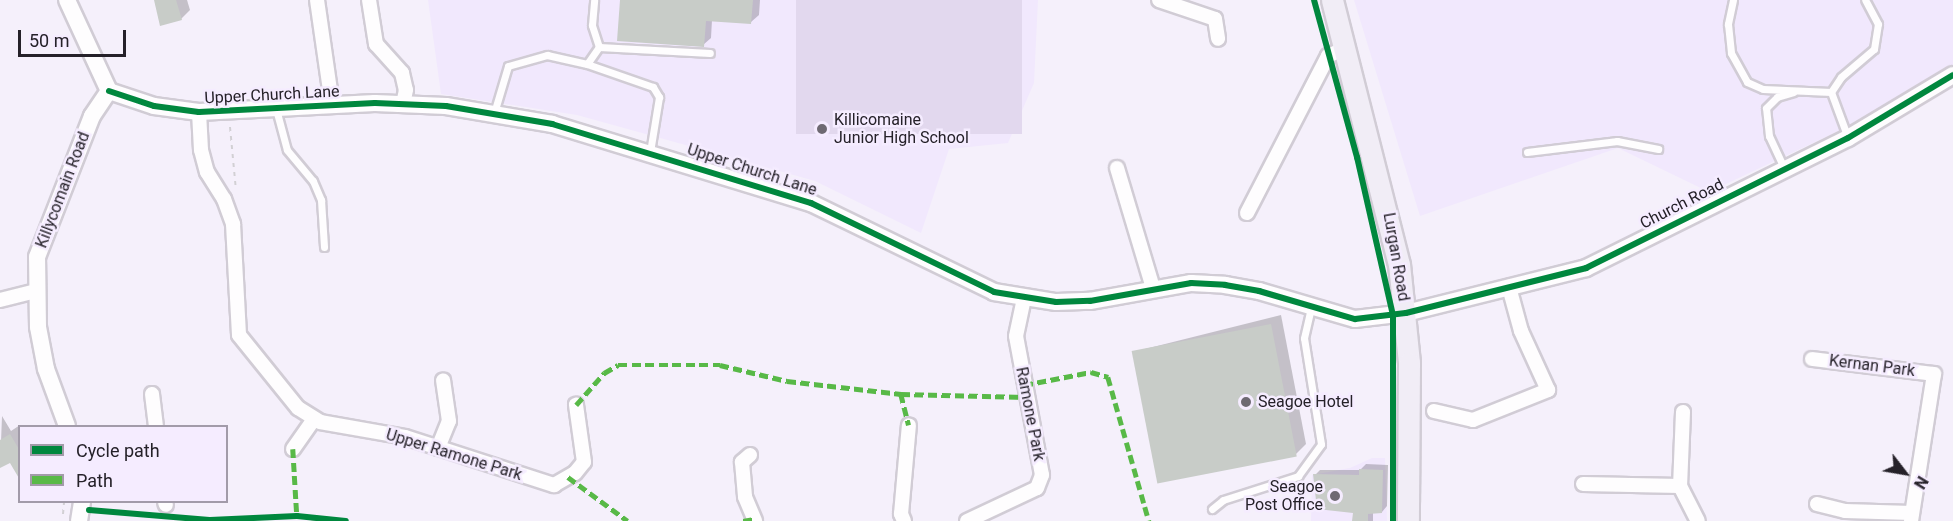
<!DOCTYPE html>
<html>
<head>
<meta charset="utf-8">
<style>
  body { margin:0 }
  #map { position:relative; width:1953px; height:521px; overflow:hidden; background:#f5f0fb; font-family:Roboto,sans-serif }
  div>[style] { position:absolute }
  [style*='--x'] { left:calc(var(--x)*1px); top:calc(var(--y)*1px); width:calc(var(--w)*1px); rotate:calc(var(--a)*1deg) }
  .built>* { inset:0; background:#f1e8fd }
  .green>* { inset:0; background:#e2d8ee; transform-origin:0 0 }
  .shadow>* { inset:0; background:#0003 }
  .building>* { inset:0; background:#c8ccc8; transform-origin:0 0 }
  .path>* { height:2px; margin-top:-1px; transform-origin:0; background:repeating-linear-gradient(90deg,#d2d0d4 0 4.5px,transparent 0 9px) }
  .roads { filter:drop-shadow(2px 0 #d1ccd5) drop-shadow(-2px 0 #d1ccd5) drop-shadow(0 2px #d1ccd5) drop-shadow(0 -2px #d1ccd5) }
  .service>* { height:7px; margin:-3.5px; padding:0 3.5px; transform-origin:3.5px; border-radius:3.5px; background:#fefdfe }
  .minor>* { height:14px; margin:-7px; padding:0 7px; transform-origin:7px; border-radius:7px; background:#fefdfe }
  .tertiary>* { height:16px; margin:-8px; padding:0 8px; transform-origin:8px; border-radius:8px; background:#fefdfe }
  .primary>* { height:21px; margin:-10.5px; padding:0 10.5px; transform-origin:10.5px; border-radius:10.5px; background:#f1edf6 }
  .quiet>* { height:4.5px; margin-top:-2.25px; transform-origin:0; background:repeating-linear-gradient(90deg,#58b947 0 9px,transparent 0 13.5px) }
  .cycleway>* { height:6px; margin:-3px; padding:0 3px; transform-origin:3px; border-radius:3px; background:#00873e }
  .dots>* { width:16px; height:16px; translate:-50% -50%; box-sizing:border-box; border:3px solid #f5ecff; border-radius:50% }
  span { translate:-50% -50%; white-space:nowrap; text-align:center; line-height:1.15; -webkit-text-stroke:5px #f5ecff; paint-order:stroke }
  .street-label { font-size:16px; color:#252129 }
  .poi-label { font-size:16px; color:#252129 }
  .left { translate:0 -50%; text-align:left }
  .right { translate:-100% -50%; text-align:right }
  .legend { position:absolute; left:18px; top:425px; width:210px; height:78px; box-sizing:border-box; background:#f5ecff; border:2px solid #a29ba9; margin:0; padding:8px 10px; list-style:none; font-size:18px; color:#252129 }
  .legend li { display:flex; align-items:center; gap:12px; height:30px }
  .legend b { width:30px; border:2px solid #a29ba9 }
  .north { position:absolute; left:1875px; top:443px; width:60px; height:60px; -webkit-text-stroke:4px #f5ecff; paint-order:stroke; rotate:121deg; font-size:16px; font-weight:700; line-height:24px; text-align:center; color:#252129 }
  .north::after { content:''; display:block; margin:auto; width:21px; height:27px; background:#252129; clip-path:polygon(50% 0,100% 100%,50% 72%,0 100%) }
  .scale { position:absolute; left:18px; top:30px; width:108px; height:27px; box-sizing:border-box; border:3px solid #252129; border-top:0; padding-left:8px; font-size:18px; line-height:21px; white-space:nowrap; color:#252129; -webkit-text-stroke:4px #f5ecff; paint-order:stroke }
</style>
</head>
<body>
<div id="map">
  <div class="built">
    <div style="clip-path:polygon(428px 0,1038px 0,1034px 83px,1008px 143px,949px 149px,921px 233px,815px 181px,577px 115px,441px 94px)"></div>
    <div style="clip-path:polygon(1354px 0,1953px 0,1953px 66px,1896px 104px,1709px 192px,1618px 148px,1420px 216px)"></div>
    <div style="clip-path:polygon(1372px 458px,1385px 458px,1387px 521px,1311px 521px,1312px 475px,1350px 468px)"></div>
  </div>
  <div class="green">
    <div style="left:796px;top:0;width:226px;height:134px"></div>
  </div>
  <div class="shadow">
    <div style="clip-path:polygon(155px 0,187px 0,190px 10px,181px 19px)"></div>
    <div style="clip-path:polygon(621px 0,760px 0,759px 15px,751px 22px,712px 20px,711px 38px,703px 45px)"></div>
    <div style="clip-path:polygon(1281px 315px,1306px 444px,1296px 454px,1135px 359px,1145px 349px)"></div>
    <div style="clip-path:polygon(2px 416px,11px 431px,20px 425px,21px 426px,20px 470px,10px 461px,0 467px)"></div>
    <div style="clip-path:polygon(1366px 464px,1388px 465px,1387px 506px,1382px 512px,1373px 512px,1373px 521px,1354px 521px,1354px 512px,1319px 508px,1315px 475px,1320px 470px,1360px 470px)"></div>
  </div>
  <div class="building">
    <div style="clip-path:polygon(154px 0,176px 0,182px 20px,160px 26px)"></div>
    <div style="clip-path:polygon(620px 0,753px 0,751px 24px,706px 21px,704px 47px,617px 41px)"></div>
    <div style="left:1271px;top:324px;width:135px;height:142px;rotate:79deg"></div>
    <div style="clip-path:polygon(10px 434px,20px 451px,20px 480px,10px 463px,0 468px,0 440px)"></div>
    <div style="clip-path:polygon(1359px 469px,1383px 470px,1382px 513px,1368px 514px,1368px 521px,1352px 521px,1353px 513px,1317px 509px,1313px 474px,1359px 475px)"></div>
  </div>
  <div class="path">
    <div style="--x:230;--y:127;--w:63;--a:84.6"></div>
    <div style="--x:63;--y:514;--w:12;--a:-85"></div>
    <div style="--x:303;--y:517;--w:15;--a:16"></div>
  </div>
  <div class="roads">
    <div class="service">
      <div style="--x:1733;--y:0;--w:25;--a:102"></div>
      <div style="--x:1728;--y:24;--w:29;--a:84"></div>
      <div style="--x:1731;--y:53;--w:33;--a:61"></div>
      <div style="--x:1747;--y:82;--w:17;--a:24"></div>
      <div style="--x:1763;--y:89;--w:68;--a:2.5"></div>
      <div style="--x:599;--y:47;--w:111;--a:3.1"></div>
      <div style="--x:587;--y:64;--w:21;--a:-55"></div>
      <div style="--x:599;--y:47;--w:23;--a:-108"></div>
      <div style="--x:592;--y:25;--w:25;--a:-85"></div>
      <div style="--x:276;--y:109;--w:42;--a:75"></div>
      <div style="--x:287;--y:150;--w:40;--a:50"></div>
      <div style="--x:313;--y:181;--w:21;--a:67"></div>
      <div style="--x:321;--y:200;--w:47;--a:86.3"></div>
      <div style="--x:494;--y:113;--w:49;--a:-73.4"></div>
      <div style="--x:508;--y:66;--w:41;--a:-15.8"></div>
      <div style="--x:547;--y:55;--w:41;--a:12.7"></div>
      <div style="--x:587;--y:64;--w:70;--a:19.2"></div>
      <div style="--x:653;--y:87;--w:12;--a:59"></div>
      <div style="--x:659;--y:97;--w:56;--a:99.3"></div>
      <div style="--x:1848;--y:138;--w:49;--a:-110.3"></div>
      <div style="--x:1831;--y:92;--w:18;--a:-56"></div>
      <div style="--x:1841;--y:77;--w:43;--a:-40.3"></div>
      <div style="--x:1874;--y:49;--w:25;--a:-81"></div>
      <div style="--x:1878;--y:24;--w:27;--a:-118"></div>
      <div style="--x:1527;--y:152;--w:91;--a:-7"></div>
      <div style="--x:1617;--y:141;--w:42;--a:11"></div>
      <div style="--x:1784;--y:168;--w:35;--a:-115"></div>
      <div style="--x:1769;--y:136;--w:28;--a:-96"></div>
      <div style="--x:1766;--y:108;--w:16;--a:-45"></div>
      <div style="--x:1777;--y:97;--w:17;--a:-17"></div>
      <div style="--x:1212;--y:509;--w:14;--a:-39"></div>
      <div style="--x:1223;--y:500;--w:79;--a:-17.7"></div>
      <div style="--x:1298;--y:476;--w:39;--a:-54"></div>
      <div style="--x:1321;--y:444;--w:107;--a:-99.1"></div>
      <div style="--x:1304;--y:338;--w:32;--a:-77"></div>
    </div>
    <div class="minor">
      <div style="--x:317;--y:0;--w:105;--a:81.8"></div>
      <div style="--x:369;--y:0;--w:45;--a:81"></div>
      <div style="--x:376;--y:44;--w:39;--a:48"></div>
      <div style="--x:402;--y:73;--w:17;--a:77"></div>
      <div style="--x:406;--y:90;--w:14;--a:102"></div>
      <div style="--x:1159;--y:0;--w:59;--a:18.7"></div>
      <div style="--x:1215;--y:19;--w:20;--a:81"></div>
      <div style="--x:199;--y:112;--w:38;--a:87"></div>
      <div style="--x:201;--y:150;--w:23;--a:75"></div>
      <div style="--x:207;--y:172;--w:32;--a:58"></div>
      <div style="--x:224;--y:199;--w:27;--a:70"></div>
      <div style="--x:233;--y:224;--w:111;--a:86.9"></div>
      <div style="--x:239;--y:335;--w:94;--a:51.1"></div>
      <div style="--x:298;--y:408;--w:26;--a:32"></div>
      <div style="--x:320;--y:422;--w:86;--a:10"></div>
      <div style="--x:405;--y:437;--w:157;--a:17.9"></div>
      <div style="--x:554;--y:485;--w:24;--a:-30"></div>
      <div style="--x:575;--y:473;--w:14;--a:-51"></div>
      <div style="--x:584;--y:462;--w:58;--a:-98"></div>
      <div style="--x:1117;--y:168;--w:125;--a:73.3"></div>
      <div style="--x:1247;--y:213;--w:177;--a:-62.7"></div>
      <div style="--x:1328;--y:56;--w:19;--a:-25"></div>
      <div style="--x:0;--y:300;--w:36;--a:-14"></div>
      <div style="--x:1812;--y:359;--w:123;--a:7"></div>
      <div style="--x:1934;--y:374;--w:149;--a:98.9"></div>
      <div style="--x:152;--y:394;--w:32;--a:83"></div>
      <div style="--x:1434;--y:411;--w:40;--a:13"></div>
      <div style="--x:1473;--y:420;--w:81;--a:-21.8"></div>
      <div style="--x:1548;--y:390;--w:65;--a:-114.6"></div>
      <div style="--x:1521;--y:331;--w:46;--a:-105.3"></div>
      <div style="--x:1683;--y:412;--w:74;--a:92.3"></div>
      <div style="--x:1680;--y:486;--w:39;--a:63"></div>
      <div style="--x:438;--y:448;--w:29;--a:-68"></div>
      <div style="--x:449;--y:421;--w:41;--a:-98.3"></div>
      <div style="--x:293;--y:449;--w:37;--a:-55"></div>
      <div style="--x:750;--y:455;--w:11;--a:139"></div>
      <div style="--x:742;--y:462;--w:35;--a:85"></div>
      <div style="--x:745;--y:497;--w:26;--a:67"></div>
      <div style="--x:1583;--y:484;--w:97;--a:1.2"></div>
      <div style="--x:165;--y:502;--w:3;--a:72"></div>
      <div style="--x:1817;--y:504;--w:29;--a:14"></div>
      <div style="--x:1845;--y:511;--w:67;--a:1.7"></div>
      <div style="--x:904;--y:521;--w:8;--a:-113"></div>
      <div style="--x:901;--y:514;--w:89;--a:-84.9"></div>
      <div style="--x:967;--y:521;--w:77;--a:-25.2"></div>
      <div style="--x:1037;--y:488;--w:14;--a:-69"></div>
      <div style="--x:1042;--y:475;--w:141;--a:-100.6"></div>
      <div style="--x:1016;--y:336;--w:39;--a:-78"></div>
    </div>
    <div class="tertiary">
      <div style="--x:67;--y:0;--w:100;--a:65.2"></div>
      <div style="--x:109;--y:91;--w:47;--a:18.4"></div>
      <div style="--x:154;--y:106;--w:45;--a:7.6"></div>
      <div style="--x:199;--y:112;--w:176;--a:-2.9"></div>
      <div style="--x:375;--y:103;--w:71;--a:2.4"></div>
      <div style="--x:446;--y:106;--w:108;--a:9.6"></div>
      <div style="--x:552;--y:124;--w:271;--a:17"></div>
      <div style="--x:811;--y:203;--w:203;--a:25.9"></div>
      <div style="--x:994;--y:292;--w:63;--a:9.2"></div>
      <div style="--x:1056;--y:302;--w:34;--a:-2"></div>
      <div style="--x:1090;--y:301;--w:103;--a:-10.1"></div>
      <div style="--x:1191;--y:283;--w:34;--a:3"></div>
      <div style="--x:1225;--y:285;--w:35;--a:10"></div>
      <div style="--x:1259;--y:291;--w:100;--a:16.3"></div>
      <div style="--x:1355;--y:319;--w:51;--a:-6.7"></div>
      <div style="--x:1406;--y:313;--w:186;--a:-14"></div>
      <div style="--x:1586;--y:268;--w:292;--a:-26.4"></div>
      <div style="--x:1848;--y:138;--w:122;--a:-31"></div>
      <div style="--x:67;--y:426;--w:61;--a:-110.2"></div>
      <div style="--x:46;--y:369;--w:43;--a:-100.8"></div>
      <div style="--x:38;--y:327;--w:70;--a:-90.8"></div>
      <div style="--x:37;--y:257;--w:151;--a:-68.7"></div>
      <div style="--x:92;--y:116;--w:30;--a:-56"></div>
      <div style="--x:79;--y:521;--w:19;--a:-81"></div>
    </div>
    <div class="primary">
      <div style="--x:1332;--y:0;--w:272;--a:75.8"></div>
      <div style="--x:1399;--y:264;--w:100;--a:84.2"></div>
      <div style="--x:1409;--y:363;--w:158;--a:90.4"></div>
    </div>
  </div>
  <div class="quiet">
    <div style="--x:1024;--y:385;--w:68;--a:-11"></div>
    <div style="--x:1091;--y:372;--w:18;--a:16"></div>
    <div style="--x:1108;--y:377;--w:150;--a:74.1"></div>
    <div style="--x:901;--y:394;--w:32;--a:76"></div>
    <div style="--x:576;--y:405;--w:43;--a:-48.8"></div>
    <div style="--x:604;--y:373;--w:16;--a:-30"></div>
    <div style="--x:618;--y:365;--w:102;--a:0"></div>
    <div style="--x:720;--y:365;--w:69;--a:13.4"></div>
    <div style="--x:787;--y:381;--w:115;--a:6.5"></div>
    <div style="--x:901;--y:394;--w:125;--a:1.4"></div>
    <div style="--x:293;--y:449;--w:67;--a:86.6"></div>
    <div style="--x:568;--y:477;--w:74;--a:36.3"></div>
    <div style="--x:743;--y:521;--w:10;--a:-11"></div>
  </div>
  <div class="cycleway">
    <div style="--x:1314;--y:0;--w:163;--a:74.7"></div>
    <div style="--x:1357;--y:157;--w:163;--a:77.2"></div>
    <div style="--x:1393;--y:316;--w:205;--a:90"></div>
    <div style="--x:109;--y:91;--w:47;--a:18.4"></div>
    <div style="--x:154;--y:106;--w:45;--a:7.6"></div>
    <div style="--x:199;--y:112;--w:176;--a:-2.9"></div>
    <div style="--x:375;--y:103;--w:71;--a:2.4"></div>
    <div style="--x:446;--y:106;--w:108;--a:9.6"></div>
    <div style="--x:552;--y:124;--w:271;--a:17"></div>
    <div style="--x:811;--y:203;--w:203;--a:25.9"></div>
    <div style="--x:994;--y:292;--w:63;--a:9.2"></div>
    <div style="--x:1056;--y:302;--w:34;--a:-2"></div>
    <div style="--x:1090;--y:301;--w:103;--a:-10.1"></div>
    <div style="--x:1191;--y:283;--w:34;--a:3"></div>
    <div style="--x:1225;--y:285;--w:35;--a:10"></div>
    <div style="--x:1259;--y:291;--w:100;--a:16.3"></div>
    <div style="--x:1355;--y:319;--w:51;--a:-6.7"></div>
    <div style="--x:1406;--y:313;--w:186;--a:-14"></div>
    <div style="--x:1586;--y:268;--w:292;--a:-26.4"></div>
    <div style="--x:1848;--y:138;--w:122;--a:-31"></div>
    <div style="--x:89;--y:510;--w:121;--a:4.7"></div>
    <div style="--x:210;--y:520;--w:87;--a:-2.6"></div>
    <div style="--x:297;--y:516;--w:49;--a:5.8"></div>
  </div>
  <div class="dots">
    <div style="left:822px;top:129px;background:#6e6972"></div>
    <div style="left:1246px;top:402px;background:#6e6972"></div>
    <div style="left:1335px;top:496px;background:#6e6972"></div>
  </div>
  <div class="street-label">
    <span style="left:272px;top:95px;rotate:-3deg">Upper Church Lane</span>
    <span style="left:752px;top:170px;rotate:18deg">Upper Church Lane</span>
    <span style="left:63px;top:190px;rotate:-69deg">Killycomain Road</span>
    <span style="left:1682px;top:204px;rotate:-27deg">Church Road</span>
    <span style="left:1396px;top:257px;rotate:80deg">Lurgan Road</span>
    <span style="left:1872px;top:366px;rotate:7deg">Kernan Park</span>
    <span style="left:1030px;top:414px;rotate:79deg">Ramone Park</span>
    <span style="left:454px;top:455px;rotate:17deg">Upper Ramone Park</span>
  </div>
  <div class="poi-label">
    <span class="left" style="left:834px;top:129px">Killicomaine<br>Junior High School</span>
    <span class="left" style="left:1258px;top:402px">Seagoe Hotel</span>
    <span class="right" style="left:1323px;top:496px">Seagoe<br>Post Office</span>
  </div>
  <ul class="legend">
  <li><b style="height:8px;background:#00873e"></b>Cycle path</li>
  <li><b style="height:8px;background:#58b947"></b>Path</li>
  </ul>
  <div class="north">N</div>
  <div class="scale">50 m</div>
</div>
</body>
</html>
